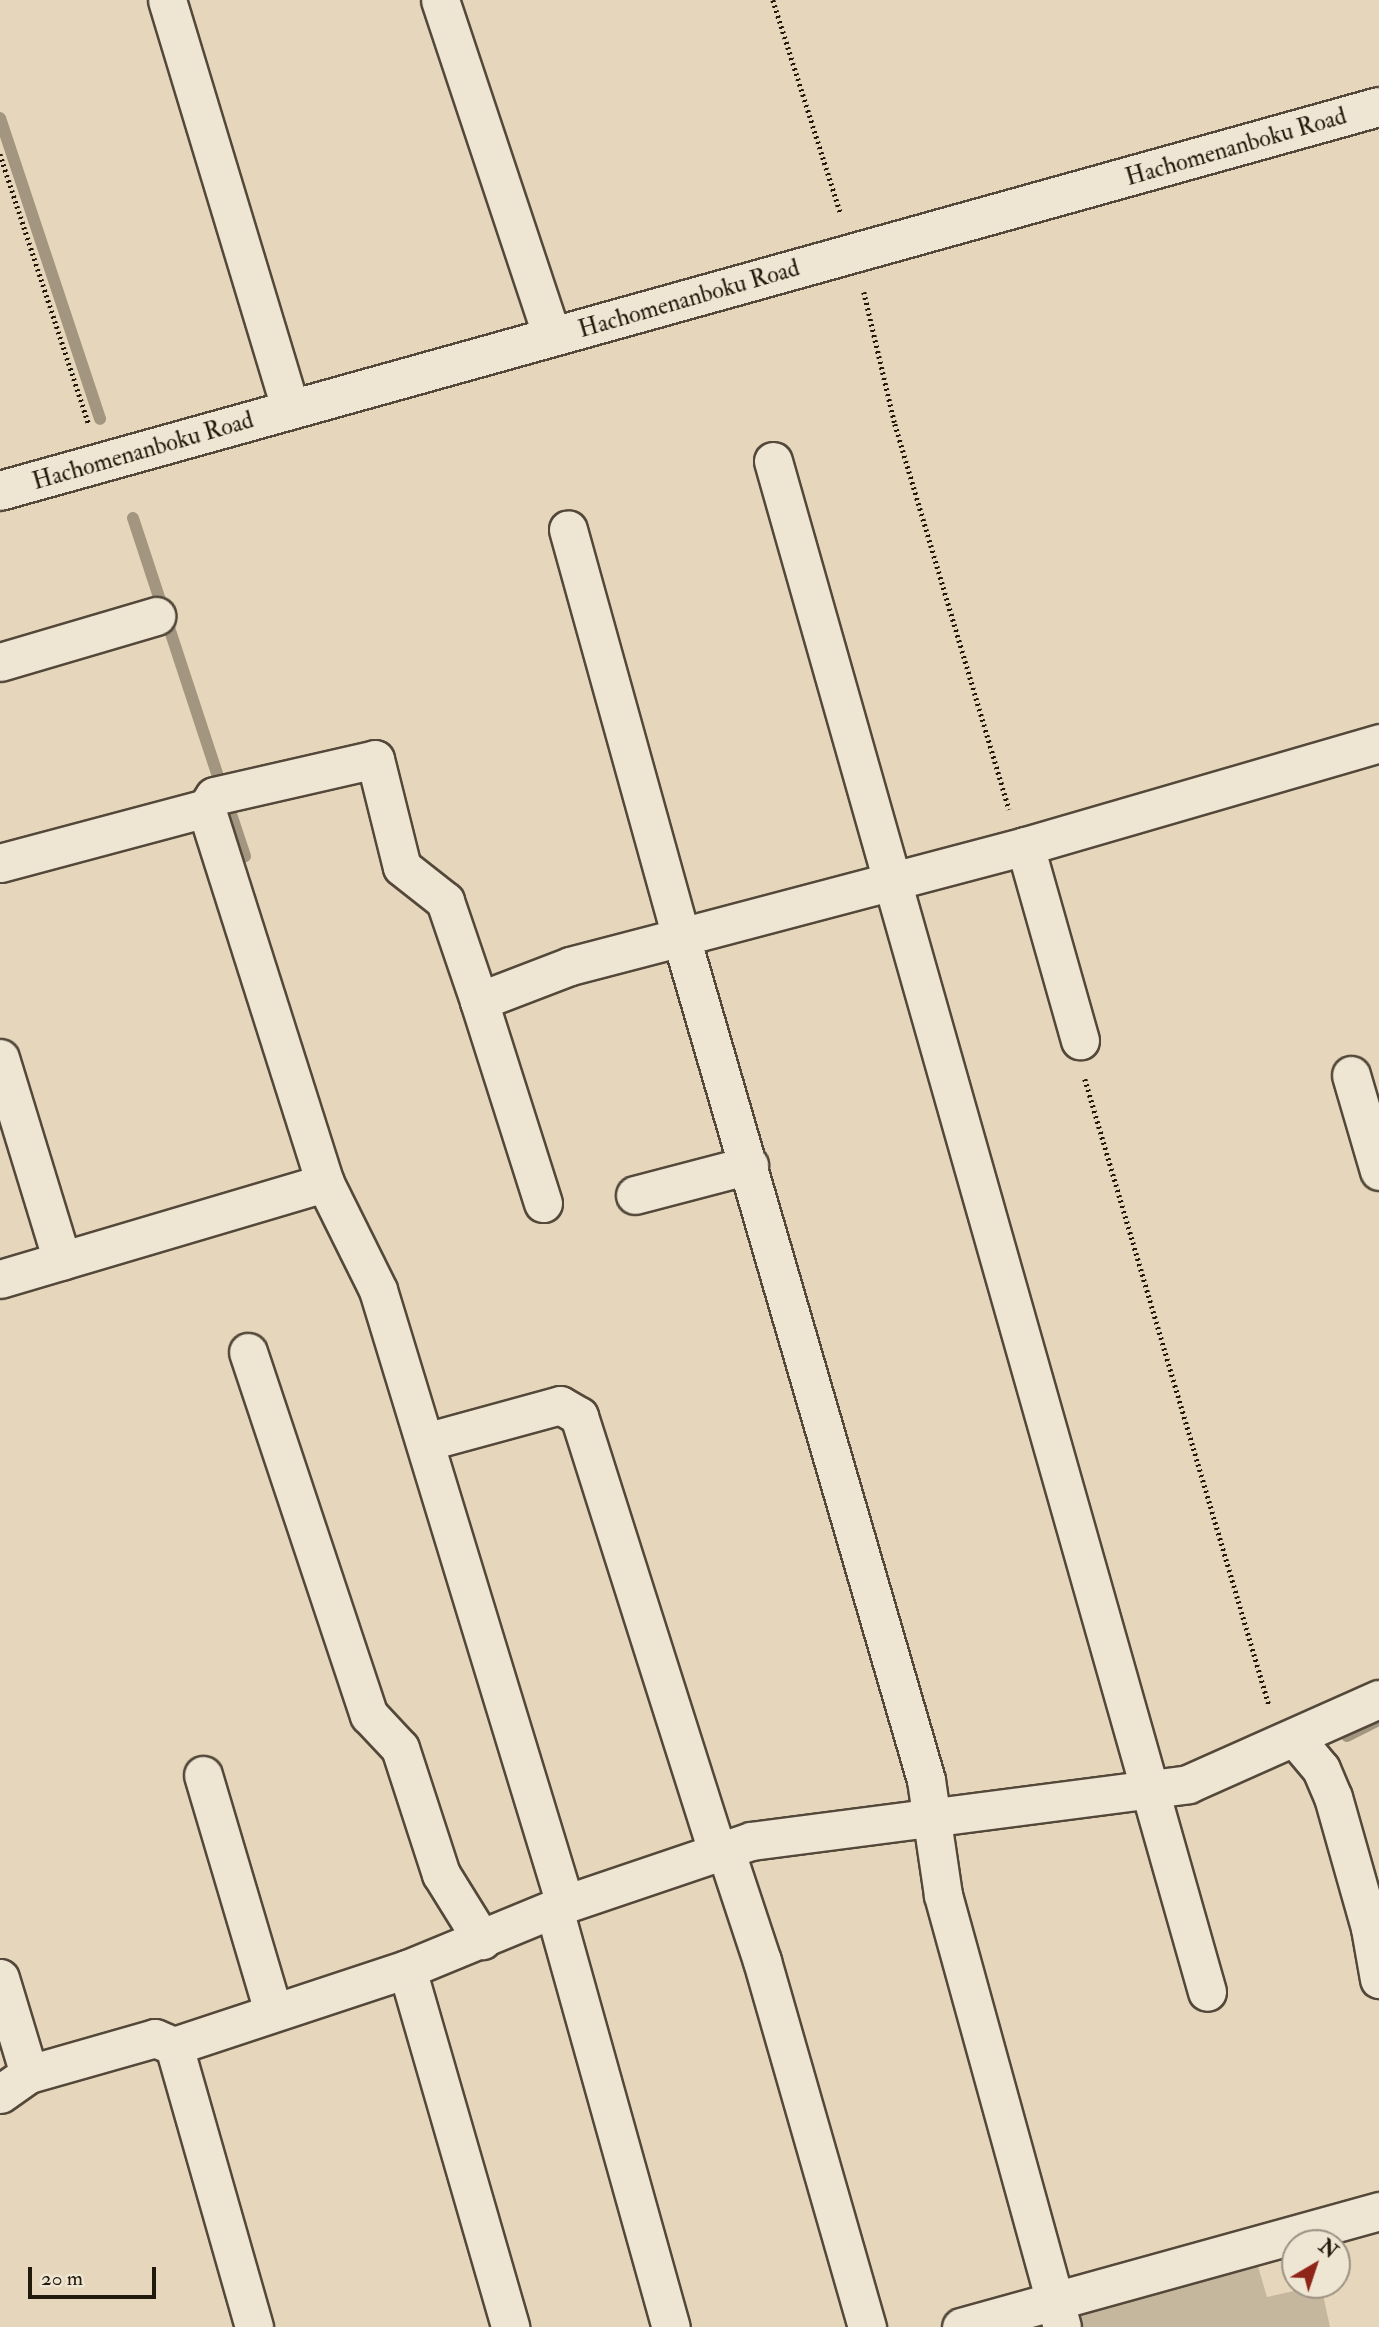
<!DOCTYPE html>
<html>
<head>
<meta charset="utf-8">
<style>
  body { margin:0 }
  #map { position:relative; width:1379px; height:2327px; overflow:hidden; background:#e6d7bc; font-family:"IM FELL Double Pica",serif }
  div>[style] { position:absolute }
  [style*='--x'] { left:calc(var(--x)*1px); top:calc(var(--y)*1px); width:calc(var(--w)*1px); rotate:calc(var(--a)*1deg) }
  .green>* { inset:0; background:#c5b79e }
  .stream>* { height:12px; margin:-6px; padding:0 6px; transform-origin:6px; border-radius:6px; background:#a39680 }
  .path>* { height:4.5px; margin-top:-2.25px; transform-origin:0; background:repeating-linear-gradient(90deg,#22190d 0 2px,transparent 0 5.5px) }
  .roads { filter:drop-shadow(2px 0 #534839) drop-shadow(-2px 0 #534839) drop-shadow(0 2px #534839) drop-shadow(0 -2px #534839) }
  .minor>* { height:37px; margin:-18.5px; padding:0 18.5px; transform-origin:18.5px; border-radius:18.5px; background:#efe5d3 }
  .tertiary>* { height:38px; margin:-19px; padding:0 19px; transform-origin:19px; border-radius:19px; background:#efe5d3 }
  span { translate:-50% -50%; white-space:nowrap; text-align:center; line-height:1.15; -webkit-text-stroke:7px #efe5d3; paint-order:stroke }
  .street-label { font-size:24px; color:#22190d }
  .north { position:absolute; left:1281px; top:2229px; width:70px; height:70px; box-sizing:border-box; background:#efe5d3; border:2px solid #9d9384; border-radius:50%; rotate:39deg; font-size:19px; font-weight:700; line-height:28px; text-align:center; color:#22190d }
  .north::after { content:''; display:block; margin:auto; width:24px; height:32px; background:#8f2418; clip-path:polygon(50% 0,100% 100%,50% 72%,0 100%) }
  .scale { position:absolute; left:28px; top:2267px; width:128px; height:32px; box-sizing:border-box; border:4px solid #22190d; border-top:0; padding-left:9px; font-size:21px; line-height:24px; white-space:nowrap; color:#22190d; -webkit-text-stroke:5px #efe5d3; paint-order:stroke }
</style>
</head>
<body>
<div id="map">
  <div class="green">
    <div style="clip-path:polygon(1255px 2256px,1267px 2297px,1321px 2285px,1330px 2327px,1079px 2327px,1075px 2314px)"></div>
  </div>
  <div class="stream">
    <div style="--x:0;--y:118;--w:317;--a:71.6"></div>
    <div style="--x:133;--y:518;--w:275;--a:71.8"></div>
    <div style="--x:228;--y:805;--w:54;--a:71.6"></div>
    <div style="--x:1347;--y:1736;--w:36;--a:-27"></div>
  </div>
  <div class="path">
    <div style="--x:773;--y:0;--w:225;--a:72.4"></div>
    <div style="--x:0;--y:154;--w:285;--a:71.8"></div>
    <div style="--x:864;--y:292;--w:136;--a:76.8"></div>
    <div style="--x:895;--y:424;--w:402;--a:73.5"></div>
    <div style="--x:1085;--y:1079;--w:652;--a:73.62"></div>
  </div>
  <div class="roads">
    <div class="minor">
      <div style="--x:167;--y:0;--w:428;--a:73.2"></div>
      <div style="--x:440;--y:0;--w:355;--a:71.6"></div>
      <div style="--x:773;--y:461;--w:1591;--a:74.17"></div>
      <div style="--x:0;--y:662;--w:163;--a:-16.4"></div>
      <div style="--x:206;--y:808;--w:393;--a:72.4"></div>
      <div style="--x:325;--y:1183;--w:119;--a:63.6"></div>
      <div style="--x:378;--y:1290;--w:642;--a:73.06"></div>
      <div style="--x:1025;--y:846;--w:202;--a:74.2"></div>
      <div style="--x:0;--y:863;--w:213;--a:-14.9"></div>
      <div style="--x:206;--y:808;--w:14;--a:-56"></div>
      <div style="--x:214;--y:796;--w:165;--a:-12.9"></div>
      <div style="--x:375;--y:759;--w:111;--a:76"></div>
      <div style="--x:402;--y:867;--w:55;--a:38.3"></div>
      <div style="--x:445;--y:901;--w:106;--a:71.2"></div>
      <div style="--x:0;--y:1058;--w:212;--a:73"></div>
      <div style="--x:1351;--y:1075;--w:100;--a:73.7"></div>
      <div style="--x:635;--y:1195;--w:118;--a:-14.7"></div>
      <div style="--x:543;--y:1203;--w:212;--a:-107.6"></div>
      <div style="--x:479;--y:1001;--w:97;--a:-21"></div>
      <div style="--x:570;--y:966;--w:115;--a:-14.6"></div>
      <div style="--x:681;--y:937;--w:423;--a:-105.5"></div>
      <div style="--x:0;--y:1279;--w:339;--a:-16.5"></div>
      <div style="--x:248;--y:1352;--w:383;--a:71.6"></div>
      <div style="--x:369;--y:1715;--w:45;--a:46.8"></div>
      <div style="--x:400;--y:1748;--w:133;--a:72"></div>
      <div style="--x:441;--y:1874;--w:78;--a:58.2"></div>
      <div style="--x:425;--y:1442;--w:140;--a:-15.3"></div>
      <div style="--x:560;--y:1405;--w:22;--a:30"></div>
      <div style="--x:579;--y:1416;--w:457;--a:72.4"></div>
      <div style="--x:1295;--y:1738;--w:40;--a:50"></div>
      <div style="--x:1321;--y:1769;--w:30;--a:67"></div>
      <div style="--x:1333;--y:1797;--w:136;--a:74.2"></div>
      <div style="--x:1370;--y:1928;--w:52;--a:80"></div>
      <div style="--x:203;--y:1775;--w:246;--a:73.5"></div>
      <div style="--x:725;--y:1849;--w:118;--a:71.7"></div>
      <div style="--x:762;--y:1961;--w:381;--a:74"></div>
      <div style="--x:554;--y:1909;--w:434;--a:74.4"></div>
      <div style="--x:407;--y:1969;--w:373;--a:73.9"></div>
      <div style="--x:0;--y:1978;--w:100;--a:73.2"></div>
      <div style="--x:174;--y:2046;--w:292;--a:74.1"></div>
      <div style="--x:0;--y:2094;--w:35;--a:-35"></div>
      <div style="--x:29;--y:2074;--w:131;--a:-15.9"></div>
      <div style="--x:155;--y:2038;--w:21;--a:23"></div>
      <div style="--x:174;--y:2046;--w:245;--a:-18.3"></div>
      <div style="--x:407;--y:1969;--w:171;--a:-22.4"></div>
      <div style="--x:565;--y:1904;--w:196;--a:-18.7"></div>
      <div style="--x:751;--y:1841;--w:441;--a:-7.4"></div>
      <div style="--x:1188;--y:1784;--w:209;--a:-24"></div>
      <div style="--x:961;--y:2327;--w:434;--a:-15.5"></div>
      <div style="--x:1062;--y:2327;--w:448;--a:-105.4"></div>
      <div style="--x:943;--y:1895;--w:116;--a:-98.4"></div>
      <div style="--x:926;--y:1780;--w:878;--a:-106.21"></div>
      <div style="--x:681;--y:937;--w:356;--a:-14.8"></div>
      <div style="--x:1025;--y:846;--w:369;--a:-16.2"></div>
    </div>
    <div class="tertiary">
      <div style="--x:0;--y:491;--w:1431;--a:-15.56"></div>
    </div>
  </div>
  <div class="street-label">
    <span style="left:1236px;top:147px;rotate:-16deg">Hachomenanboku Road</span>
    <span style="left:689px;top:299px;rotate:-16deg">Hachomenanboku Road</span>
    <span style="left:143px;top:451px;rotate:-16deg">Hachomenanboku Road</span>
  </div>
  <div class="north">N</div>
  <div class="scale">20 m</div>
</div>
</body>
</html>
